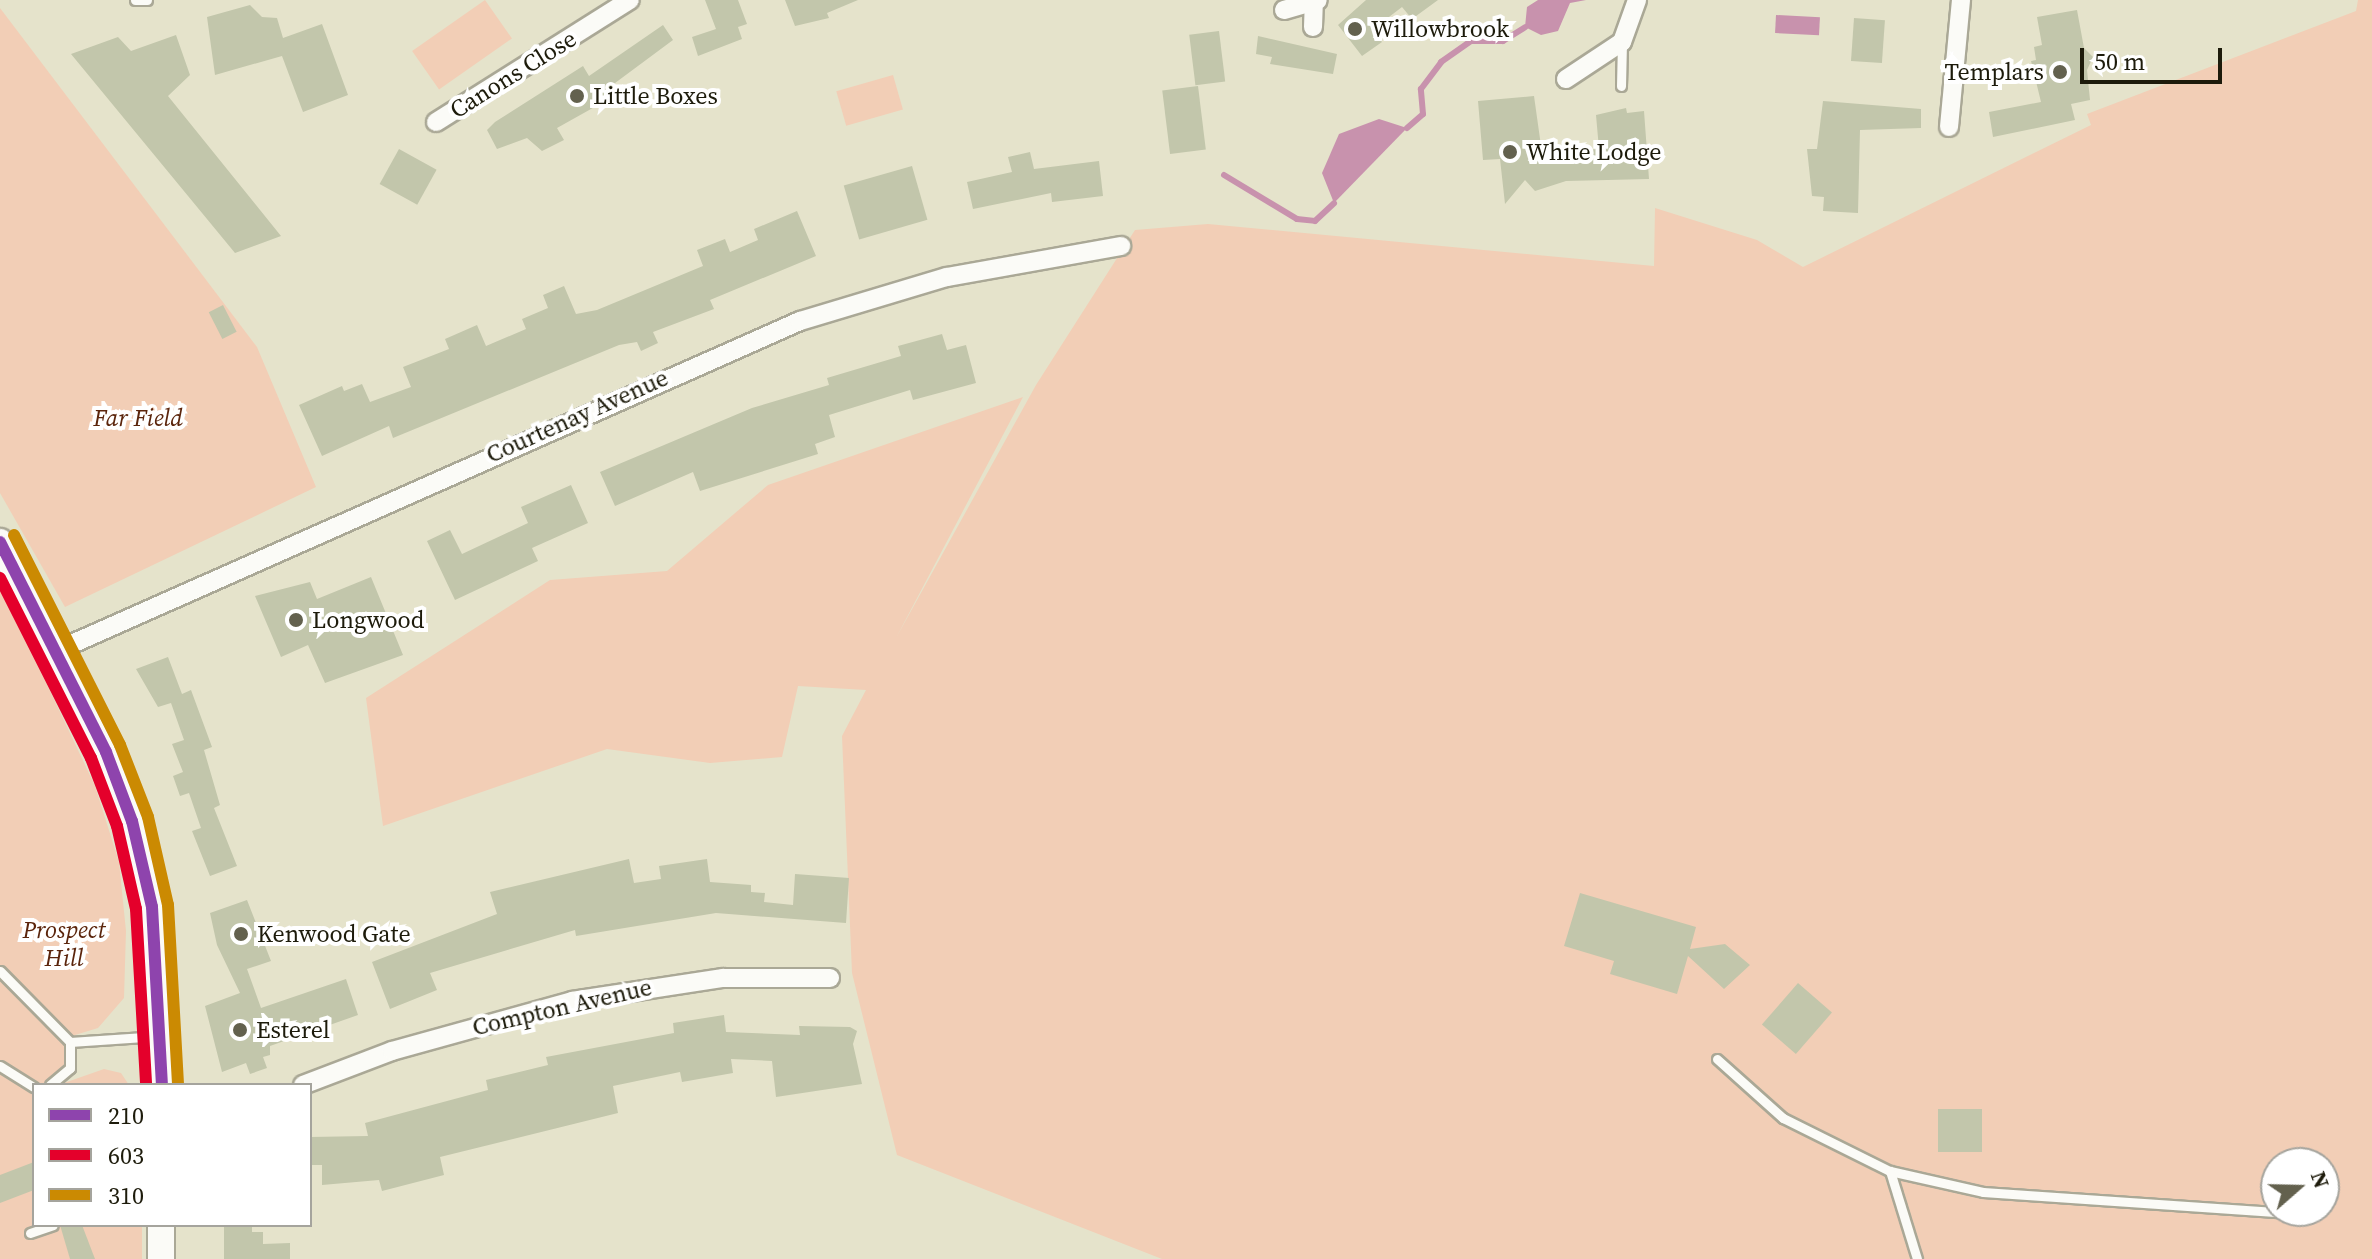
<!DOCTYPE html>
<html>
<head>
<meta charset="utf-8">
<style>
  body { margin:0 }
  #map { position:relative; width:2372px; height:1259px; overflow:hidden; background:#e5e3cb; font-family:"Source Serif 4",serif }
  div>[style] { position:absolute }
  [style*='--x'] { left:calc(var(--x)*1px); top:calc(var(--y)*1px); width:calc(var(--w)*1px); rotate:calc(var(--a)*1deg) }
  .green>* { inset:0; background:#f2ceb6; transform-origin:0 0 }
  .water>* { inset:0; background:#c892ad; transform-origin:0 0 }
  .stream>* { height:6px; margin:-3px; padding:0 3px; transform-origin:3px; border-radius:3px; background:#c892ad }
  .building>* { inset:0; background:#c2c6ab; transform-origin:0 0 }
  .roads { filter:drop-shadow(2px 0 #aaa896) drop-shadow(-2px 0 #aaa896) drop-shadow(0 2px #aaa896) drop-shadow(0 -2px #aaa896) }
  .lane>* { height:9px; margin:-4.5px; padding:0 4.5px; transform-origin:4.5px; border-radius:4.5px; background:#fbfbf7 }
  .street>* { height:18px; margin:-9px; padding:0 9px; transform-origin:9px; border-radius:9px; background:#fbfbf7 }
  .secondary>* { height:26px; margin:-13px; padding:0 13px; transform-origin:13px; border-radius:13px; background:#fbfbf7 }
  .bus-1>* { height:12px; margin:-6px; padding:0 6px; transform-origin:6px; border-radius:6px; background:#8e44ad }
  .bus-2>* { height:12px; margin:-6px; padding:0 6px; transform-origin:6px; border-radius:6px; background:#e4002b }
  .bus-3>* { height:12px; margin:-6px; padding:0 6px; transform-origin:6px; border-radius:6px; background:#cb8a02 }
  .dots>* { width:22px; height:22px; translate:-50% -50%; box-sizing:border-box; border:4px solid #fff; border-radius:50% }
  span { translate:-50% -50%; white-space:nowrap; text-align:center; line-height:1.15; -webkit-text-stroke:8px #fff; paint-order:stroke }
  .poi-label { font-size:24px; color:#1d1b0b }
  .left { translate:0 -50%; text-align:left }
  .right { translate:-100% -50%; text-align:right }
  .street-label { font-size:24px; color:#1d1b0b }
  .park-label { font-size:24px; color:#5b250c; font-style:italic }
  .legend { position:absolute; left:32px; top:1083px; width:280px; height:144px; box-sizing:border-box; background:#fff; border:2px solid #a5a49d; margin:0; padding:10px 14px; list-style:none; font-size:24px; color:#1d1b0b }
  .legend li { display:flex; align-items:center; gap:16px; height:40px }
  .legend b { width:40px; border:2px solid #a5a49d }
  .north { position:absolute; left:2260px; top:1147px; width:80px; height:80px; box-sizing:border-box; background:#fff; border:2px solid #a5a49d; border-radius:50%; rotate:70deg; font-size:22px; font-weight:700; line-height:32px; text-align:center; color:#1d1b0b }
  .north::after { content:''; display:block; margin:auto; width:28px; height:36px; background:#63614e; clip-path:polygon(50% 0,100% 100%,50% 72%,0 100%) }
  .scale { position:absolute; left:2080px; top:48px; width:142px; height:36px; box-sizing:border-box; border:4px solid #1d1b0b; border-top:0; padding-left:10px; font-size:24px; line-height:28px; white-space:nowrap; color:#1d1b0b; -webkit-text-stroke:6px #fff; paint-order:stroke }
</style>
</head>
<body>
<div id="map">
  <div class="green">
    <div style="left:485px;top:0;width:47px;height:89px;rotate:55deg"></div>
    <div style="clip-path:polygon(evenodd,2358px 0,2372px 0,2372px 1259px,1162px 1259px,897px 1155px,852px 973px,842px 736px,866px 690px,798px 686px,782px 757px,710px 763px,607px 749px,383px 826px,366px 698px,550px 580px,667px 571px,768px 485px,1023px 397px,896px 638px,1036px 385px,1135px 230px,1208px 224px,1654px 266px,1655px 208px,1757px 240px,1803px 267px,2091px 125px,2087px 114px,2356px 11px,2358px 0,2276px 1163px,2324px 1163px,2324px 1211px,2276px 1211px,2276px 1163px)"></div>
    <div style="clip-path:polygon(0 8px,257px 347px,316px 487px,65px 607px,0 493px)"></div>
    <div style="left:893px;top:75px;width:36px;height:59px;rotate:74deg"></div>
    <div style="clip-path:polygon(0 585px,95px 786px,119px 862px,126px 931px,124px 998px,98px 1028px,75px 1035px,70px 1060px,56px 1076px,64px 1083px,104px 1069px,121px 1073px,129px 1085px,34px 1085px,34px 1225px,142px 1225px,142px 1259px,0 1259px)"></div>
  </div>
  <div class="water">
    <div style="clip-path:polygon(1538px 0,1586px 0,1570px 3px,1558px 31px,1541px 35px,1525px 27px,1527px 7px)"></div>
    <div style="left:1776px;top:15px;width:44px;height:18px;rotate:3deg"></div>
    <div style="clip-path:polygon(1379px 119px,1407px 128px,1334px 203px,1322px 173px,1339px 134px)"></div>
  </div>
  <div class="stream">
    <div style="--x:1407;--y:128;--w:21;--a:-41"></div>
    <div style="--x:1423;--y:114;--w:25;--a:-95"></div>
    <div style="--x:1421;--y:89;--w:34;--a:-53"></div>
    <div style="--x:1441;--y:62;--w:37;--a:-35"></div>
    <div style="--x:1471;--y:41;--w:32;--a:0"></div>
    <div style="--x:1503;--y:41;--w:26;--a:-32"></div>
    <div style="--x:1224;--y:175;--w:85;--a:31.1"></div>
    <div style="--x:1297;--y:219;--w:18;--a:6"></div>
    <div style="--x:1315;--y:221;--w:26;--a:-43"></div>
  </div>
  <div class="building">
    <div style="clip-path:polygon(705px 0,738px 0,747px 24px,738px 27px,742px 39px,698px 56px,692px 37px,716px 29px)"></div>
    <div style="clip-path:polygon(785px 0,858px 0,827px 13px,829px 18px,795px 26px)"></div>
    <div style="clip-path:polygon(1366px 0,1438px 0,1412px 19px,1402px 7px,1372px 30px,1382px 42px,1362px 56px,1338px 25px)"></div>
    <div style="clip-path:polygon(250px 5px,262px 17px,277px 18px,283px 38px,322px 24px,348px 95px,303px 112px,282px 56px,215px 75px,207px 17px)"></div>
    <div style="clip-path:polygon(2077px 10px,2084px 48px,2093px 57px,2087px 70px,2090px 100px,2071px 104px,2075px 120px,1993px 137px,1989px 112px,2041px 102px,2031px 61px,2036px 60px,2034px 47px,2042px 45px,2037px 17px)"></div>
    <div style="left:1854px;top:18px;width:31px;height:43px;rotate:4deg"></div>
    <div style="clip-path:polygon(663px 25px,673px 40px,611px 86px,616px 95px,557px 128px,564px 140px,542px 151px,527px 138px,497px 149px,487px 130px,495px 122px,583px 66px,589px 76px)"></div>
    <div style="left:1219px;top:31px;width:51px;height:30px;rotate:83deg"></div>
    <div style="clip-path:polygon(176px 35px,190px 75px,168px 96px,281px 236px,235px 253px,71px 54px,118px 37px,131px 51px)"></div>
    <div style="clip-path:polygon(1258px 36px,1337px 54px,1333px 74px,1270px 64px,1272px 57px,1256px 54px)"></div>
    <div style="left:1198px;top:86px;width:64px;height:36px;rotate:83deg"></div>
    <div style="clip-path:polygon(1534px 96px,1542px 153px,1599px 149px,1596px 115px,1626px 108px,1627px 113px,1644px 111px,1649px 179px,1566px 181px,1535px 191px,1525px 180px,1505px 204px,1500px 159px,1483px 160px,1478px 101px)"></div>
    <div style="clip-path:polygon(1823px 101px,1921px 109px,1921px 128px,1860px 130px,1858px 213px,1823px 211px,1824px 197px,1812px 196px,1807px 149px,1817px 149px)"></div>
    <div style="left:399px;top:149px;width:43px;height:40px;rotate:29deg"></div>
    <div style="clip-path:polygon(1030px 152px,1034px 169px,1099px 161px,1103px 196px,1052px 202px,1051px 193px,973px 209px,967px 182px,1012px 172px,1008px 157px)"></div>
    <div style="left:912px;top:166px;width:56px;height:71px;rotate:74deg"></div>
    <div style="clip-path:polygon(797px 211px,816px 256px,710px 300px,714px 309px,653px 332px,658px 343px,641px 351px,637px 342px,619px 345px,393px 438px,389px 426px,322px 456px,299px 405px,342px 386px,344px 391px,362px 384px,370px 402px,411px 387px,403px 367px,449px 349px,445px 339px,477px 325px,486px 346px,526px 329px,522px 319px,548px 308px,543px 295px,564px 286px,576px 314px,597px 310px,703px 266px,697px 250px,725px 239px,730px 252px,758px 240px,754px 229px)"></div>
    <div style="left:223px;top:305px;width:30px;height:16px;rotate:63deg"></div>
    <div style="clip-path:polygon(942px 334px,947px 350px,966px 345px,976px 383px,913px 400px,910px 390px,829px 415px,835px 437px,815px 444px,818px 454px,700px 491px,693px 472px,615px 506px,600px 472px,752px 408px,829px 385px,827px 378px,901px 356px,898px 346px)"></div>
    <div style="clip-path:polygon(571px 485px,588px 523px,532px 548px,538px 561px,455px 600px,427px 541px,450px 530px,462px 554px,528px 523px,521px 507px)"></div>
    <div style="clip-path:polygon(371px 577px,403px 655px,325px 683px,308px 645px,281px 657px,255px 596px,310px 582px,317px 599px)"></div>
    <div style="clip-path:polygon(168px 657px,182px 694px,191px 690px,212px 747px,204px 750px,220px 805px,214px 808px,237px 866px,210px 876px,192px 831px,201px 828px,189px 793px,180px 796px,173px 776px,183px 772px,172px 744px,184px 740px,171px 703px,158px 707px,136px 669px)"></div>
    <div style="clip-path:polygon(629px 859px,634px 883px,661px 879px,659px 866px,707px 859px,710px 882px,751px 885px,751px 892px,765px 893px,764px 902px,793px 905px,795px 874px,849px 878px,846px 923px,716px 913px,576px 936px,575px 930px,430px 973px,437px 990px,390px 1009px,372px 962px,497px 914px,490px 892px)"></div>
    <div style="clip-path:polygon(1580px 893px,1696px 927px,1690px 949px,1725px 944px,1750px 965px,1724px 989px,1688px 956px,1677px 994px,1610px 974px,1614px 961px,1564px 946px)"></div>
    <div style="clip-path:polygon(247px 900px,271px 961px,247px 969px,261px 1008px,346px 979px,358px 1015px,270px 1046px,270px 1055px,263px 1057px,267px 1068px,250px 1074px,246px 1063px,222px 1072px,205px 1006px,240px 993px,217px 945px,210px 913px)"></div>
    <div style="left:1798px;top:983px;width:45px;height:55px;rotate:41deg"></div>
    <div style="clip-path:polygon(724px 1015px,726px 1032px,800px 1035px,799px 1026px,850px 1027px,857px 1031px,853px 1044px,862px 1084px,776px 1097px,772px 1061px,731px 1059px,733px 1073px,682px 1082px,680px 1072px,613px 1086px,618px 1113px,440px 1157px,444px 1175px,382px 1191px,379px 1180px,322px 1185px,322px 1165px,310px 1165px,310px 1137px,368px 1136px,365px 1123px,488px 1090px,486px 1080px,548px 1065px,546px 1057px,674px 1033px,673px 1023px)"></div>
    <div style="left:1938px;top:1109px;width:44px;height:43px"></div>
    <div style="clip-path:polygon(34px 1162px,34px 1190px,0 1203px,0 1175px)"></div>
    <div style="clip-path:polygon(60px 1225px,82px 1225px,95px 1259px,70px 1259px)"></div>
    <div style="clip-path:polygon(224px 1225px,252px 1225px,252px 1232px,263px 1232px,263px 1244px,290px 1243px,290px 1259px,224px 1259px)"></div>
  </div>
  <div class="roads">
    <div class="lane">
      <div style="--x:135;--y:0;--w:12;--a:0"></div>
      <div style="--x:1621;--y:86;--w:44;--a:-88.7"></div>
      <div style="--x:0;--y:971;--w:100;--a:45.4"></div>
      <div style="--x:70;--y:1042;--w:26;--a:90"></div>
      <div style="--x:70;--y:1068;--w:26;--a:140"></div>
      <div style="--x:70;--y:1042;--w:89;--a:-3.9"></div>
      <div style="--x:1717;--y:1059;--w:89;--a:41.8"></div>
      <div style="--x:1783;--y:1118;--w:119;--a:26.4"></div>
      <div style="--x:1890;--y:1171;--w:95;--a:12.7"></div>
      <div style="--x:1983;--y:1192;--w:322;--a:3.9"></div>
      <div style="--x:0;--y:1066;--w:40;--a:32"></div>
      <div style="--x:1890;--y:1171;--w:92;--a:72.9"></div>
      <div style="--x:30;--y:1233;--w:24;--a:-19"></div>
    </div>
    <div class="street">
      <div style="--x:1284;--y:10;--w:35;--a:-16"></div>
      <div style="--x:1313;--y:27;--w:24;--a:-88"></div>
      <div style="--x:1566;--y:79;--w:67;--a:-33.5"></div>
      <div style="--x:1622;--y:42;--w:45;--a:-70.3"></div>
      <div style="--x:436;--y:122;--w:229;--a:-32.2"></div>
      <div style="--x:1949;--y:127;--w:128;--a:-84.6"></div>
      <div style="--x:56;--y:651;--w:814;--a:-23.92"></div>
      <div style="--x:800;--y:321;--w:153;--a:-16.7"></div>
      <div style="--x:947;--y:277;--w:177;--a:-10.1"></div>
      <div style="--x:303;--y:1085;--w:95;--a:-20.9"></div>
      <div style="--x:392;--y:1051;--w:187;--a:-15.5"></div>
      <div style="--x:572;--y:1001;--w:153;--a:-8.7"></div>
      <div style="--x:723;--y:978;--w:107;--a:0"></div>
    </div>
    <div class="secondary">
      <div style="--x:0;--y:542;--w:235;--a:63.2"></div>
      <div style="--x:106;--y:752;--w:74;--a:69.4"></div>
      <div style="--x:132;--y:821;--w:88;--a:76.9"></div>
      <div style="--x:152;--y:907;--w:178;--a:86.8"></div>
      <div style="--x:161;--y:1225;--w:34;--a:90"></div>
    </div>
  </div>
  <div class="bus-1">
    <div style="--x:0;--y:542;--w:235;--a:63.2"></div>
    <div style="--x:106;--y:752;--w:74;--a:69.4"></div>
    <div style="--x:132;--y:821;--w:88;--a:76.9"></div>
    <div style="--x:152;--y:907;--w:178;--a:86.8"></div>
  </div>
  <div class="bus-2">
    <div style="--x:0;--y:578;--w:202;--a:63.2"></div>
    <div style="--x:91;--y:758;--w:73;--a:69.1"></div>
    <div style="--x:117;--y:826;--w:85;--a:77.1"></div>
    <div style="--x:136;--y:909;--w:176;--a:86.7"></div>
  </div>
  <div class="bus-3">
    <div style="--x:14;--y:535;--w:235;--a:63.2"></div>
    <div style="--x:120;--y:745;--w:77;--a:68.7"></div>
    <div style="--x:148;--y:817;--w:90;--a:77.2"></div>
    <div style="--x:168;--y:905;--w:179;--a:86.8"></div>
  </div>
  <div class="dots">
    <div style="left:1355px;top:29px;background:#63614e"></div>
    <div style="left:2060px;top:72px;background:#63614e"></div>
    <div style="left:577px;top:96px;background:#63614e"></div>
    <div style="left:1510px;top:152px;background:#63614e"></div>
    <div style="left:296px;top:620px;background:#63614e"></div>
    <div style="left:241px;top:934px;background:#63614e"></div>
    <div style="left:240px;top:1030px;background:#63614e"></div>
  </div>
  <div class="poi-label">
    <span class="left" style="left:1371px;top:29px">Willowbrook</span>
    <span class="right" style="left:2044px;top:72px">Templars</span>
    <span class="left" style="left:593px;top:96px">Little Boxes</span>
    <span class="left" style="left:1526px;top:152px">White Lodge</span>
    <span class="left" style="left:312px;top:620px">Longwood</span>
    <span class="left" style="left:257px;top:934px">Kenwood Gate</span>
    <span class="left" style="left:256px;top:1030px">Esterel</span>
  </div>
  <div class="street-label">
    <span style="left:513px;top:74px;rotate:-32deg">Canons Close</span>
    <span style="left:577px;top:416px;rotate:-24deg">Courtenay Avenue</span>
    <span style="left:562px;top:1007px;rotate:-13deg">Compton Avenue</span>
  </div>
  <div class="park-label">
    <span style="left:138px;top:418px">Far Field</span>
    <span style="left:64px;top:944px">Prospect<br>Hill</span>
  </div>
  <ul class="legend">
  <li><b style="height:10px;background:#8e44ad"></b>210</li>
  <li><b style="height:10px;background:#e4002b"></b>603</li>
  <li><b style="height:10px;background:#cb8a02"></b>310</li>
  </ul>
  <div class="north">N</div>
  <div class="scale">50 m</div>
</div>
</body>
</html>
